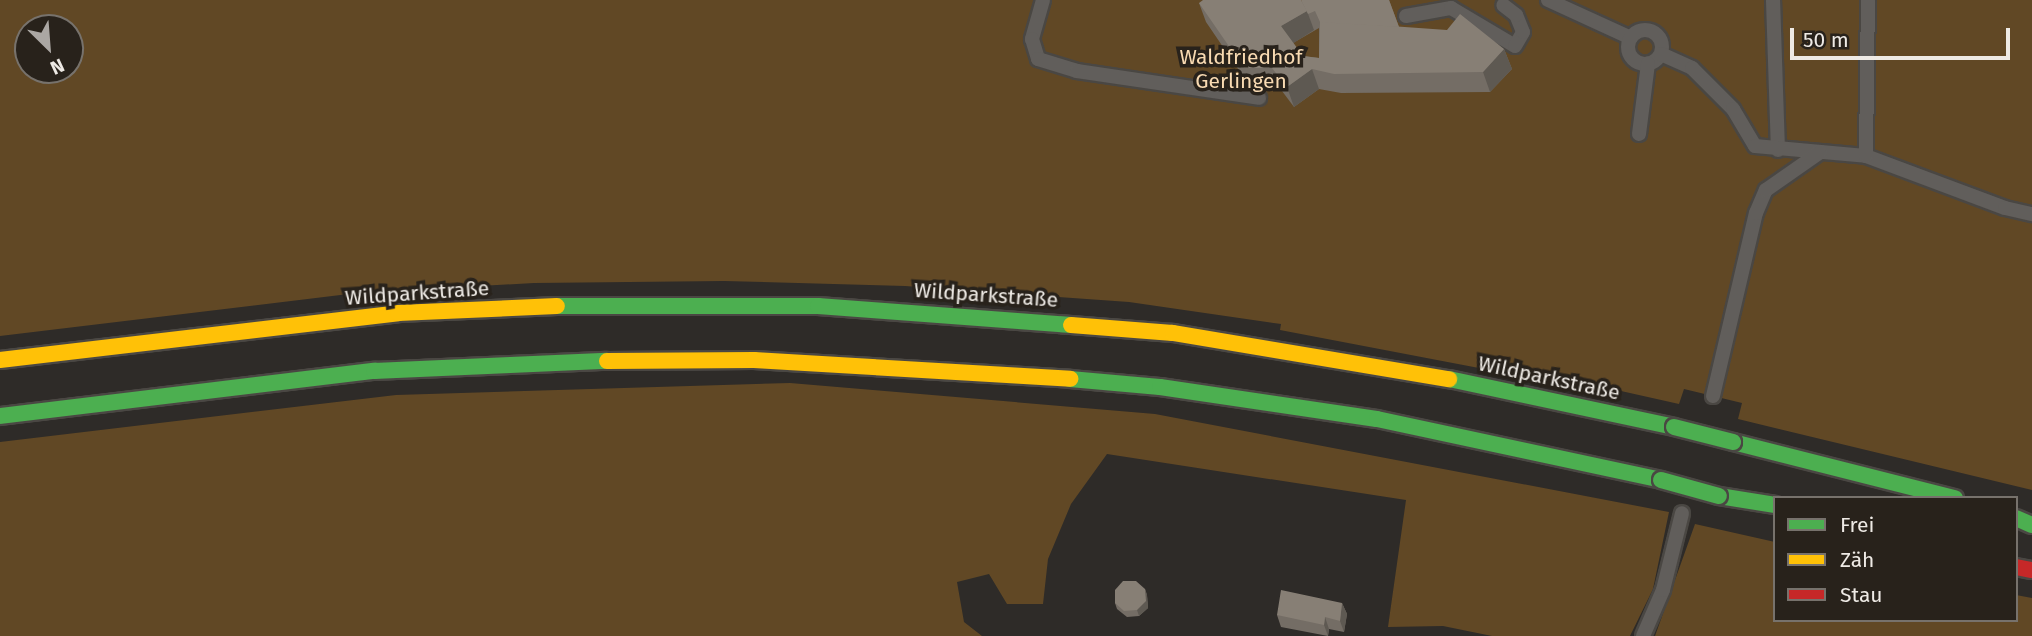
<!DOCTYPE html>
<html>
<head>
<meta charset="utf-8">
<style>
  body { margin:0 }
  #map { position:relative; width:2032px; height:636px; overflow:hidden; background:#2e2b28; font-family:"Fira Sans",sans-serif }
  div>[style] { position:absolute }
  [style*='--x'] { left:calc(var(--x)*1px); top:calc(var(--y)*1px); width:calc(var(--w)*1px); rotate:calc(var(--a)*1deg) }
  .green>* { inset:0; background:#614825 }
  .roads { filter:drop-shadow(2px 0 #4a4743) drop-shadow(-2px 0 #4a4743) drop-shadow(0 2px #4a4743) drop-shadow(0 -2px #4a4743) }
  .lane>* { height:14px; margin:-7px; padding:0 7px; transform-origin:7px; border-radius:7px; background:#615e5b }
  .lane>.ring { margin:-7px; padding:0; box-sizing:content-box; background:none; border:14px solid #615e5b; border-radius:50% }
  .fast>* { height:16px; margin:-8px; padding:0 8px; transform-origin:8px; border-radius:8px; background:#4caf50 }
  .slow>* { height:16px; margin:-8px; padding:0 8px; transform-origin:8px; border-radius:8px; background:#ffc107 }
  .jam>* { height:16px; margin:-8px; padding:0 8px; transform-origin:8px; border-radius:8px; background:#c62828 }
  .bridges { filter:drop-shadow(2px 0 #4a4743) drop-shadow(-2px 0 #4a4743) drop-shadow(0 2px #4a4743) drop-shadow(0 -2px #4a4743) }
  .fast-bridge>* { height:16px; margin:-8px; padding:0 8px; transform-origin:8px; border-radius:8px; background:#4caf50 }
  .wall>* { inset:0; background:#746d65 }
  .shaded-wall>* { inset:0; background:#5e5952 }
  .building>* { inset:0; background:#877f75 }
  span { translate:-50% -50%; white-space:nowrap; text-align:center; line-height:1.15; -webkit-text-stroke:7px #28221b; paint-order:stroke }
  .park-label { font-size:21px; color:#f8dab2 }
  .street-label { font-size:21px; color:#eeeae5 }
  .legend { position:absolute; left:1773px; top:496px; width:245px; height:126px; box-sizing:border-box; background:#28221b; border:2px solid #77726c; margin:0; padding:9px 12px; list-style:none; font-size:21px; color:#eeeae5 }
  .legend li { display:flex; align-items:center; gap:14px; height:35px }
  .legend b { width:35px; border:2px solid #77726c }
  .north { position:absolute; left:14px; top:14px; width:70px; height:70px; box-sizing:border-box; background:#28221b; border:2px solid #77726c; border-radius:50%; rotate:155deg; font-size:19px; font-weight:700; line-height:28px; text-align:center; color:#eeeae5 }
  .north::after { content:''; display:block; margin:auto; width:24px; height:32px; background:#aba7a3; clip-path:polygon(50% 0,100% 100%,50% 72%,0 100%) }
  .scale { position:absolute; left:1790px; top:28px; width:220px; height:32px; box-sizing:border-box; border:4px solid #eeeae5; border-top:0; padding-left:9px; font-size:21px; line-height:24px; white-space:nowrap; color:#eeeae5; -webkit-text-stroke:5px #28221b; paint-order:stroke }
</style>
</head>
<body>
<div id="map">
  <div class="green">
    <div style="clip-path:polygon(evenodd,0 0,2032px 0,2032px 490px,1738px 419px,1742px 403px,1684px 389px,1679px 404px,1621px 391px,1620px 395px,1280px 330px,1281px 324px,1129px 302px,905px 286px,724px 281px,534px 283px,357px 293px,0 336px,0 0,28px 28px,70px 28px,70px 70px,28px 70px,28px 28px)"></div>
    <div style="clip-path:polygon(790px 383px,1155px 414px,1669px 512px,1653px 589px,1630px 636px,1492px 636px,1443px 626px,1388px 627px,1406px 500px,1107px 454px,1071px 504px,1048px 559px,1043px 604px,1007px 604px,989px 574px,957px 582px,964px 622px,982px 636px,0 636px,0 442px,396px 395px)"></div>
    <div style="clip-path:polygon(1695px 524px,1775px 542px,1775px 620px,2016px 620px,2016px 595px,2032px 598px,2032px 636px,1655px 636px)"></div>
  </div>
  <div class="roads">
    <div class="lane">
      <div style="--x:1043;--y:0;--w:41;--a:105.8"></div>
      <div style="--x:1032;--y:39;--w:21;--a:73"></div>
      <div style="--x:1038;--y:59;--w:41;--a:17.1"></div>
      <div style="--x:1077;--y:71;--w:184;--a:8.4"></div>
      <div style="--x:1548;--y:0;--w:91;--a:24.6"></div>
      <div style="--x:1773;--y:0;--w:150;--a:88.1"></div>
      <div style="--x:1406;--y:16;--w:46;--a:-10.1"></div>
      <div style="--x:1451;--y:8;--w:74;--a:30.7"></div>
      <div style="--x:1515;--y:46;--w:16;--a:-60"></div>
      <div style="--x:1523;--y:32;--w:18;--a:-112"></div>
      <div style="--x:1516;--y:15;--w:16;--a:-142"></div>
      <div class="ring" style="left:1628px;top:30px;width:20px;height:20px"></div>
      <div style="--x:1661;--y:54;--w:34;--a:24"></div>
      <div style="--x:1692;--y:68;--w:58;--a:45"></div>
      <div style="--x:1733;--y:109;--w:43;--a:59.3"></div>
      <div style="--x:1755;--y:146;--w:111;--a:5.1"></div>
      <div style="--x:1866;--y:156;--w:148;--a:20.5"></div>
      <div style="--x:2005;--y:208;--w:28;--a:13"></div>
      <div style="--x:1639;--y:134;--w:71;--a:-82.7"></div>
      <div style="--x:1866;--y:156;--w:156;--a:-89.3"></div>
      <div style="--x:1713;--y:396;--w:188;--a:-76.8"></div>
      <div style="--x:1756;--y:213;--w:25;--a:-67"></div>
      <div style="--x:1766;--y:190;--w:65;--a:-34.9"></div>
      <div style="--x:1643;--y:636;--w:50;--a:-66.5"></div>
      <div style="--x:1663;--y:590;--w:79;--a:-76.1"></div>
    </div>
    <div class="fast">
      <div style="--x:557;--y:306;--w:261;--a:0"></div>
      <div style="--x:818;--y:306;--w:254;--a:4.3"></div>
      <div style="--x:1070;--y:379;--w:90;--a:5.1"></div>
      <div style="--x:1160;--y:387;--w:219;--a:8.4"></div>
      <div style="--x:1377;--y:419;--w:290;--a:12.1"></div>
      <div style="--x:1449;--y:379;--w:230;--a:12"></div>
      <div style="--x:0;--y:416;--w:377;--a:-6.9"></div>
      <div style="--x:374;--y:371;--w:233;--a:-2.5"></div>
      <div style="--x:1733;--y:442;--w:229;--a:14.2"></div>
      <div style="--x:1719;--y:496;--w:57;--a:9.1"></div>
      <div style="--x:2016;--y:518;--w:17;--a:24"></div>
    </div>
    <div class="slow">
      <div style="--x:1071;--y:325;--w:102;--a:4.5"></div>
      <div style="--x:1173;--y:333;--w:280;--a:9.5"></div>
      <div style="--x:0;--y:360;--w:401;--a:-6.7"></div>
      <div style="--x:398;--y:313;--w:159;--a:-2.5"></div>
      <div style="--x:607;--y:361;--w:147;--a:-0.4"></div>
      <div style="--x:754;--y:360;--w:317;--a:3.4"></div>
    </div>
    <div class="jam">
      <div style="--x:2016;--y:567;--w:16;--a:11"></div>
    </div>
  </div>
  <div class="bridges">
    <div class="fast-bridge">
      <div style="--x:1674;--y:427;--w:61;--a:14.3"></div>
      <div style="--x:1661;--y:480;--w:60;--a:15.4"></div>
    </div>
  </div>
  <div class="wall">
    <div style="clip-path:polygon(evenodd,1389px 0,1399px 27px,1504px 49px,1512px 69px,1490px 92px,1341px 93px,1319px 89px,1294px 107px,1279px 87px,1251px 88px,1206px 22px,1199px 3px,1389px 0,1319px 28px,1319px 58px,1303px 56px,1293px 43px,1319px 28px)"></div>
    <div style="clip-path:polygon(1145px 589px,1147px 595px,1148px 608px,1139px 616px,1127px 617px,1117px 609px,1115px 603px)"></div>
    <div style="clip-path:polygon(1342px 603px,1347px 614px,1344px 632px,1329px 629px,1328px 636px,1281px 627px,1277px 615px)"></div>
  </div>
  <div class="shaded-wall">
    <div style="clip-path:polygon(1307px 11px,1314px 30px,1289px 46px,1281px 26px)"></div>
    <div style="clip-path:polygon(1504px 49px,1512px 69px,1490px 92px,1483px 72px)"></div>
    <div style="clip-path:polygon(1312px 69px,1319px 89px,1294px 107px,1287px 87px)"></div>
    <div style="clip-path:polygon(1145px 589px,1147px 595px,1148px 608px,1139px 616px,1137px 610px)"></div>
    <div style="clip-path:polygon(1342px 603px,1347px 614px,1344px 632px,1340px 621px)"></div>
    <div style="clip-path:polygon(1325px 617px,1329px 629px,1328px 636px,1324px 625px)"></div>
  </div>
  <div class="building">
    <div style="clip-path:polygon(1203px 0,1301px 0,1307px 11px,1281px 26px,1303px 56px,1319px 58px,1320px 21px,1447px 30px,1460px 14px,1504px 49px,1483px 72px,1334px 74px,1312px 69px,1287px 87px,1272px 68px,1244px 68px,1199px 3px)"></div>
    <div style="clip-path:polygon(1301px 0,1389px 0,1399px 27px,1320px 22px,1315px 11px,1308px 14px)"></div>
    <div style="clip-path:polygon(1123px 581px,1136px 581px,1145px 589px,1146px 601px,1137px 610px,1124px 611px,1115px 603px,1115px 590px)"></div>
    <div style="clip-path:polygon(1281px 590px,1342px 603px,1340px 621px,1325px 617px,1324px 625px,1277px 615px)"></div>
  </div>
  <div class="park-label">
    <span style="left:1241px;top:69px">Waldfriedhof<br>Gerlingen</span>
  </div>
  <div class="street-label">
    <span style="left:417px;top:293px;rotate:-4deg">Wildparkstraße</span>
    <span style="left:986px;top:295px;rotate:4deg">Wildparkstraße</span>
    <span style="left:1549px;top:378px;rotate:12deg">Wildparkstraße</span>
  </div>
  <ul class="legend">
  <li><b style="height:9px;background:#4caf50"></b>Frei</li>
  <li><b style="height:9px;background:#ffc107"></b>Zäh</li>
  <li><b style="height:9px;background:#c62828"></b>Stau</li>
  </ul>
  <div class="north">N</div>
  <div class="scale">50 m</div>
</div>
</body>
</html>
